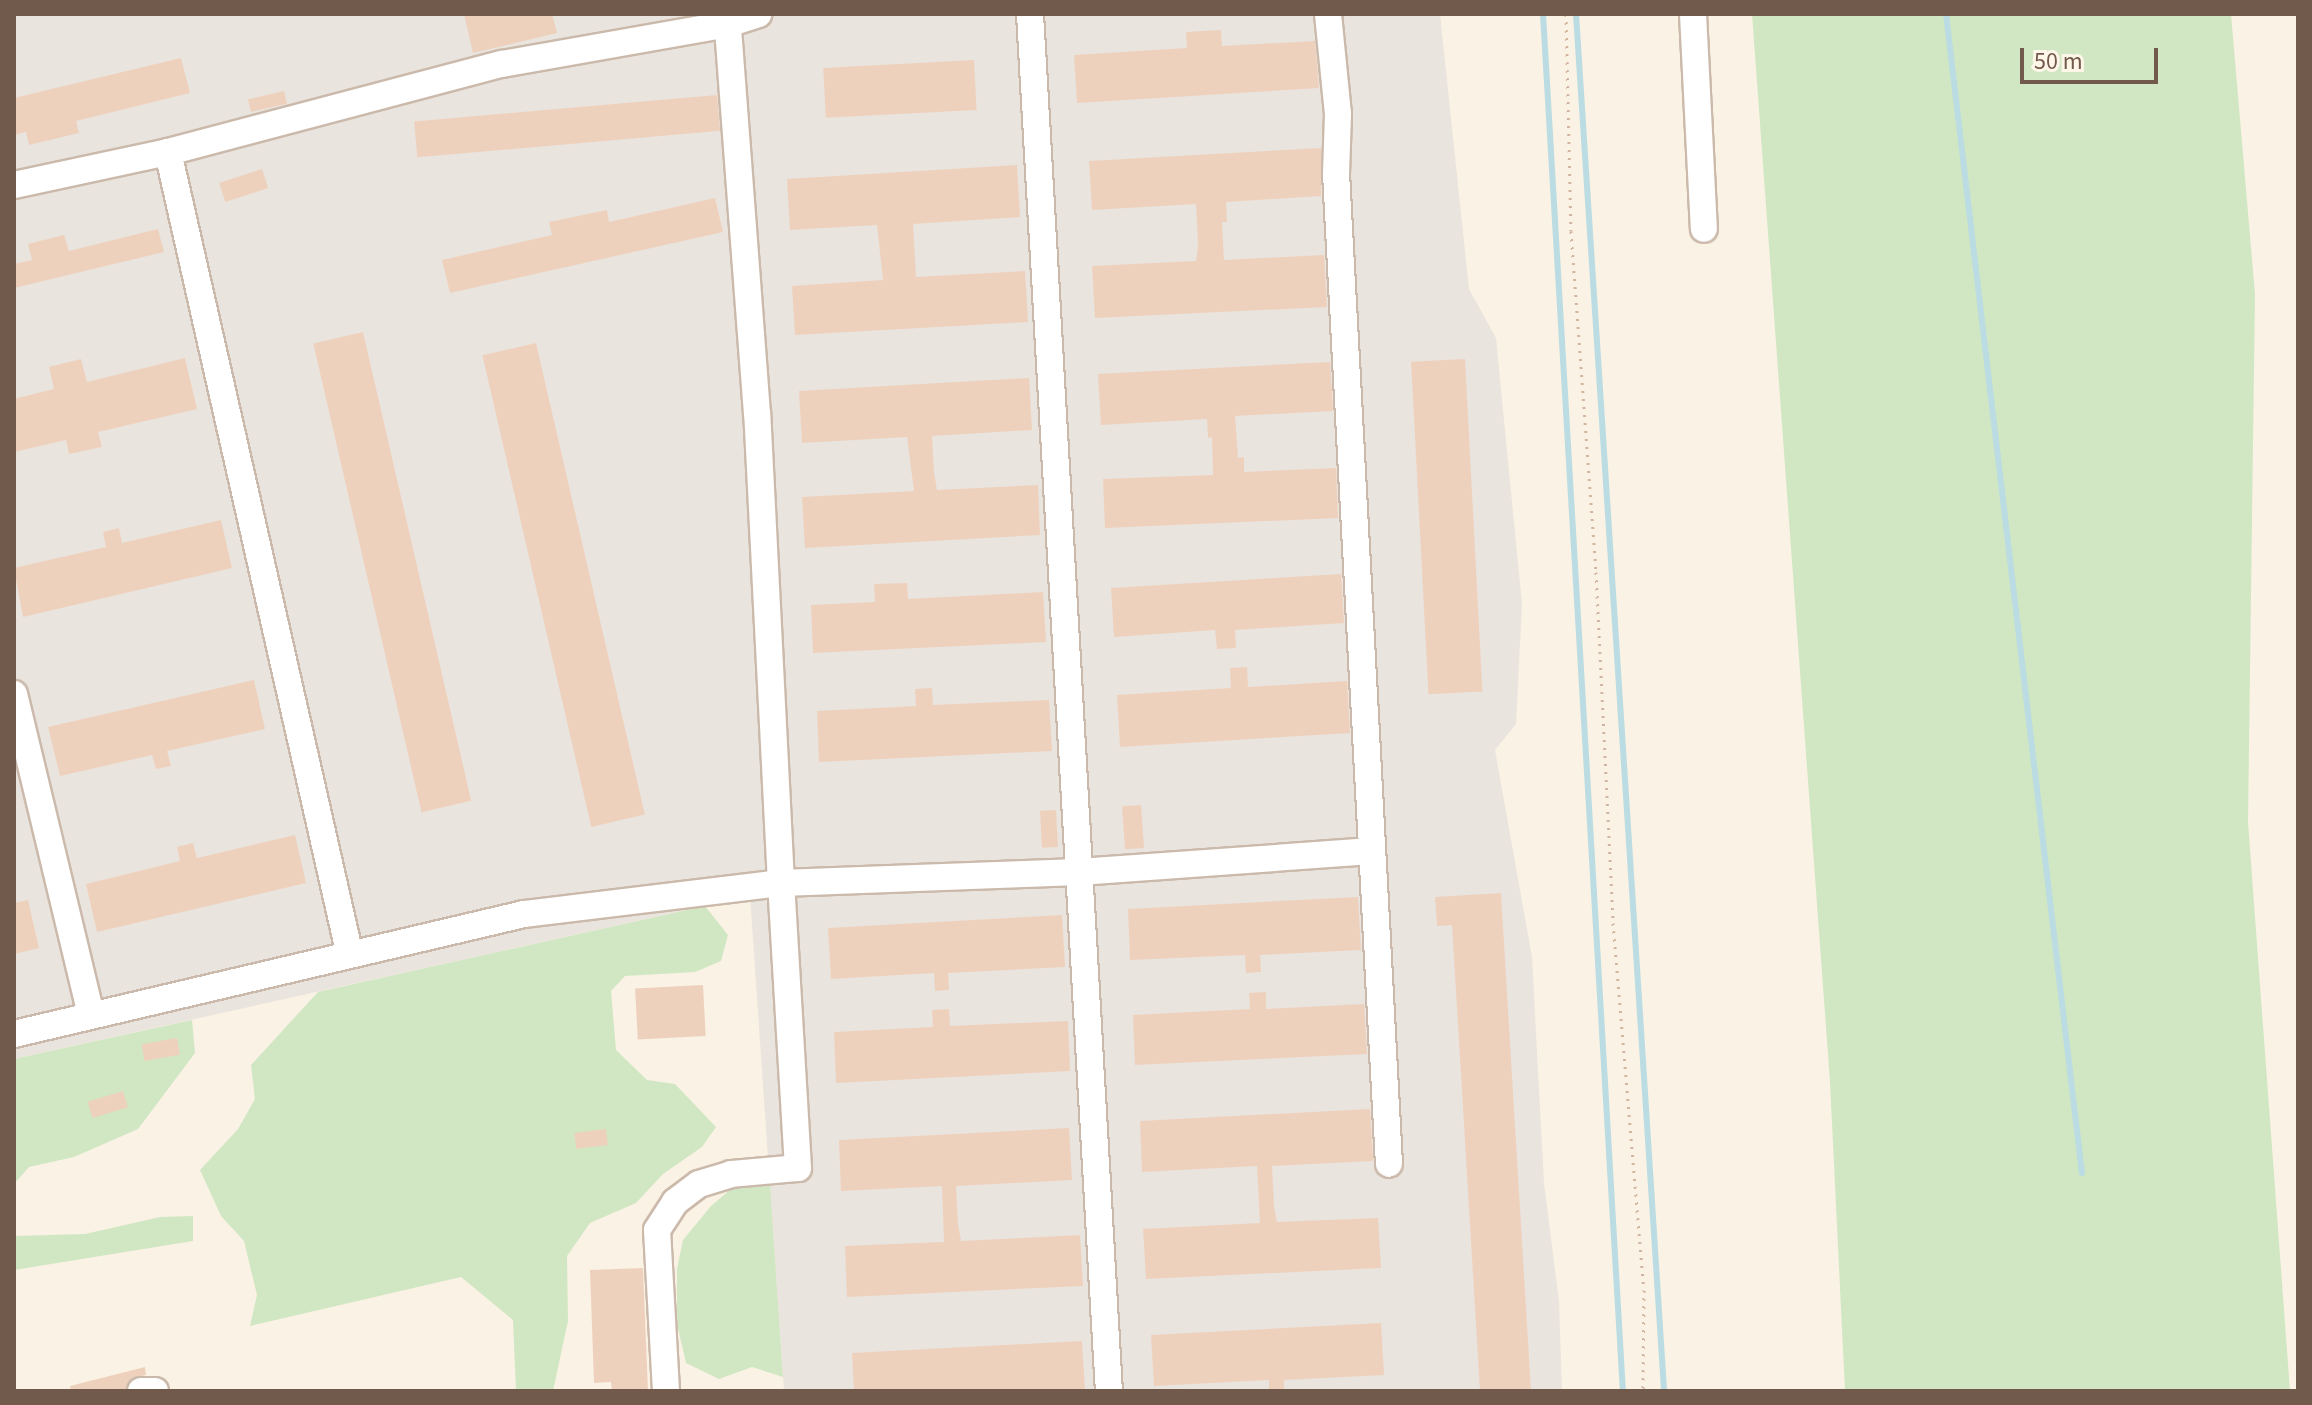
<!DOCTYPE html>
<html>
<head>
<meta charset="utf-8">
<style>
  body { margin:0 }
  #map { position:relative; width:2312px; height:1405px; overflow:hidden; background:#faf2e4; font-family:"Source Sans 3",sans-serif }
  div>[style] { position:absolute }
  [style*='--x'] { left:calc(var(--x)*1px); top:calc(var(--y)*1px); width:calc(var(--w)*1px); rotate:calc(var(--a)*1deg) }
  .industrial>* { inset:0; background:#eae4de }
  .green>* { inset:0; background:#d1e7c3 }
  .stream>* { height:6px; margin:-3px; padding:0 3px; transform-origin:3px; border-radius:3px; background:#badce2 }
  .building>* { inset:0; background:#eed1bd; transform-origin:0 0 }
  .path>* { height:3px; margin-top:-1.5px; transform-origin:0; background:repeating-linear-gradient(90deg,#d2b5a1 0 2px,transparent 0 8px) }
  .roads { filter:drop-shadow(2px 0 #cbbaab) drop-shadow(-2px 0 #cbbaab) drop-shadow(0 2px #cbbaab) drop-shadow(0 -2px #cbbaab) }
  .minor>* { height:26px; margin:-13px; padding:0 13px; transform-origin:13px; border-radius:13px; background:#fff }
  span { translate:-50% -50%; white-space:nowrap; text-align:center; line-height:1.15; -webkit-text-stroke:6px #fef6e9; paint-order:stroke }
  .frame { position:absolute; inset:0; border:16px solid #71594b; pointer-events:none }
  .scale { position:absolute; left:2020px; top:48px; width:138px; height:36px; box-sizing:border-box; border:4px solid #71594b; border-top:0; padding-left:10px; font-size:24px; line-height:28px; white-space:nowrap; color:#71594b; -webkit-text-stroke:6px #fef6e9; paint-order:stroke }
</style>
</head>
<body>
<div id="map">
  <div class="industrial">
    <div style="clip-path:polygon(14px 14px,1440px 14px,1469px 289px,1496px 338px,1522px 604px,1516px 724px,1495px 750px,1532px 957px,1544px 1183px,1559px 1301px,1562px 1391px,784px 1391px,750px 896px,14px 1059px)"></div>
  </div>
  <div class="green">
    <div style="clip-path:polygon(1752px 14px,2231px 14px,2255px 294px,2248px 822px,2290px 1391px,1845px 1391px,1830px 1082px)"></div>
    <div style="clip-path:polygon(705px 906px,728px 935px,721px 961px,695px 972px,625px 976px,611px 991px,616px 1050px,647px 1080px,675px 1084px,716px 1127px,702px 1147px,663px 1174px,636px 1203px,590px 1223px,567px 1256px,568px 1321px,553px 1391px,516px 1391px,513px 1320px,461px 1277px,250px 1326px,257px 1295px,244px 1241px,221px 1216px,200px 1170px,238px 1129px,255px 1099px,251px 1065px,318px 992px)"></div>
    <div style="clip-path:polygon(192px 1020px,195px 1053px,138px 1129px,74px 1157px,29px 1167px,14px 1184px,14px 1059px)"></div>
    <div style="clip-path:polygon(745px 1177px,770px 1184px,783px 1377px,752px 1367px,719px 1379px,686px 1363px,677px 1324px,677px 1269px,683px 1240px,711px 1206px)"></div>
    <div style="clip-path:polygon(193px 1216px,193px 1241px,14px 1270px,14px 1236px,85px 1234px,160px 1217px)"></div>
  </div>
  <div class="stream">
    <div style="--x:1543;--y:14;--w:1379;--a:86.68"></div>
    <div style="--x:1576;--y:14;--w:1380;--a:86.34"></div>
    <div style="--x:1946;--y:14;--w:1167;--a:83.31"></div>
  </div>
  <div class="building">
    <div style="clip-path:polygon(464px 14px,552px 14px,557px 33px,473px 53px)"></div>
    <div style="clip-path:polygon(1221px 30px,1222px 46px,1315px 41px,1319px 88px,1077px 103px,1074px 55px,1187px 48px,1186px 32px)"></div>
    <div style="clip-path:polygon(181px 58px,190px 93px,76px 121px,79px 133px,29px 145px,26px 132px,14px 135px,14px 98px)"></div>
    <div style="left:974px;top:60px;width:50px;height:151px;rotate:87deg"></div>
    <div style="left:284px;top:91px;width:13px;height:37px;rotate:77deg"></div>
    <div style="left:717px;top:95px;width:36px;height:304px;rotate:85deg"></div>
    <div style="clip-path:polygon(1321px 148px,1321px 196px,1226px 202px,1227px 222px,1222px 222px,1224px 260px,1324px 255px,1327px 307px,1095px 318px,1092px 266px,1196px 261px,1198px 245px,1196px 204px,1092px 210px,1089px 161px)"></div>
    <div style="clip-path:polygon(1017px 165px,1020px 217px,913px 224px,916px 277px,1025px 271px,1028px 322px,795px 335px,792px 286px,883px 280px,877px 225px,790px 230px,787px 179px)"></div>
    <div style="left:262px;top:169px;width:20px;height:45px;rotate:72deg"></div>
    <div style="clip-path:polygon(715px 198px,723px 232px,450px 293px,442px 260px,552px 235px,549px 222px,607px 210px,609px 222px)"></div>
    <div style="clip-path:polygon(158px 229px,164px 252px,14px 288px,14px 264px,32px 260px,28px 244px,64px 235px,69px 251px)"></div>
    <div style="left:363px;top:332px;width:481px;height:51px;rotate:77deg"></div>
    <div style="left:536px;top:343px;width:484px;height:55px;rotate:77deg"></div>
    <div style="clip-path:polygon(185px 358px,197px 409px,98px 432px,102px 447px,69px 454px,66px 440px,14px 452px,14px 399px,54px 389px,49px 367px,81px 359px,87px 382px)"></div>
    <div style="left:1465px;top:359px;width:333px;height:54px;rotate:87deg"></div>
    <div style="clip-path:polygon(1330px 362px,1333px 411px,1235px 416px,1238px 458px,1244px 457px,1244px 472px,1336px 468px,1338px 518px,1105px 528px,1103px 479px,1213px 475px,1212px 437px,1208px 438px,1207px 419px,1101px 425px,1098px 374px)"></div>
    <div style="clip-path:polygon(1029px 378px,1032px 430px,932px 436px,934px 473px,937px 490px,1038px 485px,1040px 535px,805px 548px,802px 497px,914px 491px,907px 437px,802px 443px,799px 391px)"></div>
    <div style="clip-path:polygon(221px 520px,232px 568px,23px 617px,14px 568px,106px 547px,103px 532px,119px 528px,122px 543px)"></div>
    <div style="clip-path:polygon(1341px 574px,1344px 623px,1235px 630px,1236px 648px,1217px 649px,1215px 630px,1114px 637px,1111px 588px)"></div>
    <div style="clip-path:polygon(907px 583px,908px 599px,1043px 592px,1046px 642px,813px 653px,811px 605px,875px 602px,874px 584px)"></div>
    <div style="clip-path:polygon(1247px 667px,1248px 687px,1347px 681px,1350px 733px,1120px 747px,1117px 695px,1231px 688px,1230px 668px)"></div>
    <div style="clip-path:polygon(254px 680px,265px 729px,167px 751px,171px 766px,156px 769px,152px 755px,60px 776px,48px 727px)"></div>
    <div style="clip-path:polygon(932px 688px,933px 705px,1049px 700px,1052px 751px,819px 762px,817px 711px,916px 706px,915px 689px)"></div>
    <div style="left:1141px;top:805px;width:43px;height:19px;rotate:86deg"></div>
    <div style="left:1056px;top:810px;width:37px;height:16px;rotate:87deg"></div>
    <div style="clip-path:polygon(295px 835px,306px 883px,97px 932px,86px 884px,180px 861px,177px 847px,193px 843px,197px 858px)"></div>
    <div style="clip-path:polygon(1501px 893px,1531px 1391px,1480px 1391px,1452px 925px,1437px 926px,1435px 897px)"></div>
    <div style="clip-path:polygon(1358px 897px,1361px 950px,1260px 955px,1261px 972px,1246px 973px,1245px 955px,1130px 960px,1128px 909px)"></div>
    <div style="clip-path:polygon(28px 900px,39px 948px,14px 954px,14px 903px)"></div>
    <div style="clip-path:polygon(1062px 915px,1065px 967px,948px 973px,949px 990px,935px 991px,934px 973px,831px 979px,828px 928px)"></div>
    <div style="left:703px;top:985px;width:51px;height:68px;rotate:87deg"></div>
    <div style="clip-path:polygon(1266px 992px,1266px 1009px,1364px 1004px,1367px 1054px,1135px 1065px,1133px 1015px,1250px 1009px,1249px 993px)"></div>
    <div style="clip-path:polygon(949px 1009px,950px 1026px,1068px 1021px,1070px 1071px,836px 1083px,834px 1032px,933px 1027px,932px 1010px)"></div>
    <div style="left:177px;top:1038px;width:17px;height:36px;rotate:80deg"></div>
    <div style="left:123px;top:1091px;width:17px;height:37px;rotate:73deg"></div>
    <div style="clip-path:polygon(1370px 1109px,1373px 1161px,1272px 1166px,1274px 1206px,1277px 1222px,1378px 1218px,1381px 1268px,1146px 1279px,1143px 1229px,1260px 1223px,1257px 1166px,1142px 1172px,1140px 1121px)"></div>
    <div style="clip-path:polygon(1069px 1128px,1072px 1180px,956px 1186px,958px 1224px,961px 1241px,1080px 1235px,1083px 1286px,847px 1297px,845px 1246px,944px 1242px,942px 1186px,841px 1191px,839px 1140px)"></div>
    <div style="left:606px;top:1129px;width:16px;height:32px;rotate:83deg"></div>
    <div style="clip-path:polygon(643px 1268px,648px 1391px,612px 1391px,611px 1382px,594px 1383px,590px 1270px)"></div>
    <div style="clip-path:polygon(1381px 1323px,1384px 1375px,1284px 1380px,1284px 1391px,1269px 1391px,1269px 1380px,1154px 1386px,1151px 1335px)"></div>
    <div style="clip-path:polygon(1082px 1341px,1085px 1391px,854px 1391px,852px 1353px)"></div>
    <div style="clip-path:polygon(145px 1367px,146px 1375px,132px 1378px,125px 1390px,71px 1391px,70px 1386px)"></div>
  </div>
  <div class="path">
    <div style="--x:1566;--y:14;--w:217;--a:88.7"></div>
    <div style="--x:1571;--y:231;--w:342;--a:85.8"></div>
    <div style="--x:1596;--y:572;--w:351;--a:87.2"></div>
    <div style="--x:1613;--y:923;--w:368;--a:85.2"></div>
    <div style="--x:1644;--y:1290;--w:101;--a:90.6"></div>
  </div>
  <div class="roads">
    <div class="minor">
      <div style="--x:1030;--y:14;--w:1379;--a:86.72"></div>
      <div style="--x:1328;--y:14;--w:100;--a:84.3"></div>
      <div style="--x:1338;--y:114;--w:59;--a:91.9"></div>
      <div style="--x:1336;--y:173;--w:992;--a:86.94"></div>
      <div style="--x:1693;--y:14;--w:215;--a:87.1"></div>
      <div style="--x:168;--y:152;--w:819;--a:77.24"></div>
      <div style="--x:14;--y:185;--w:157;--a:-12.1"></div>
      <div style="--x:168;--y:152;--w:345;--a:-14.8"></div>
      <div style="--x:502;--y:64;--w:230;--a:-10"></div>
      <div style="--x:728;--y:24;--w:32;--a:-18"></div>
      <div style="--x:14;--y:694;--w:330;--a:76.5"></div>
      <div style="--x:14;--y:1034;--w:524;--a:-13.24"></div>
      <div style="--x:524;--y:914;--w:259;--a:-6.9"></div>
      <div style="--x:781;--y:883;--w:470;--a:-92.9"></div>
      <div style="--x:757;--y:414;--w:391;--a:-94.3"></div>
      <div style="--x:141;--y:1391;--w:14;--a:0"></div>
      <div style="--x:666;--y:1391;--w:161;--a:-93.2"></div>
      <div style="--x:657;--y:1230;--w:33;--a:-57"></div>
      <div style="--x:675;--y:1202;--w:30;--a:-37"></div>
      <div style="--x:699;--y:1184;--w:34;--a:-17"></div>
      <div style="--x:731;--y:1174;--w:67;--a:-5.1"></div>
      <div style="--x:798;--y:1168;--w:286;--a:-93.4"></div>
      <div style="--x:781;--y:883;--w:298;--a:-2.1"></div>
      <div style="--x:1079;--y:872;--w:293;--a:-4.1"></div>
    </div>
  </div>
  <div class="frame"></div>
  <div class="scale">50 m</div>
</div>
</body>
</html>
